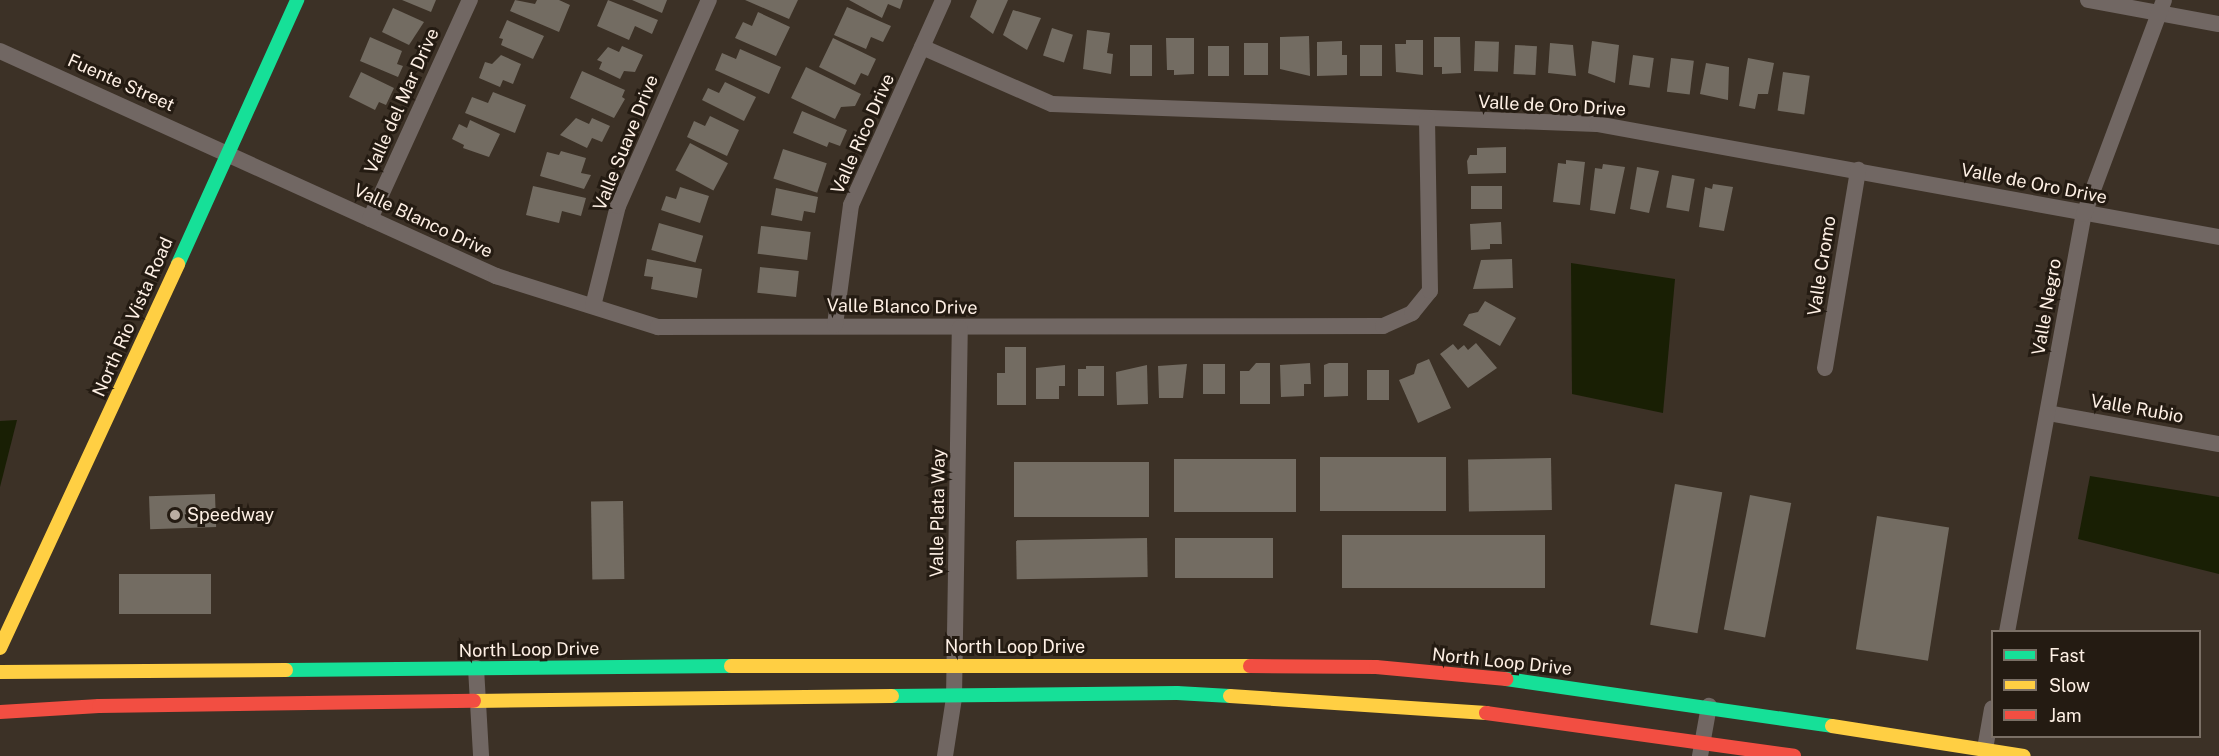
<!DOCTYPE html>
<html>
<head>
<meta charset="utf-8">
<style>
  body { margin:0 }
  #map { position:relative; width:2219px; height:756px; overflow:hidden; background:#3c3126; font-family:"Public Sans",sans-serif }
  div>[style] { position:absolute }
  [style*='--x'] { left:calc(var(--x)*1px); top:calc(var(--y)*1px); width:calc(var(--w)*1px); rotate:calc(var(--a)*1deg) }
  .water>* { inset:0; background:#191f04 }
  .building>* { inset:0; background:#736c62; transform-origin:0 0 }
  .street>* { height:16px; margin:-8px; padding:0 8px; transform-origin:8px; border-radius:8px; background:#716763 }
  .fast>* { height:14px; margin:-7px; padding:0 7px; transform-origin:7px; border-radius:7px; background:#16e098 }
  .slow>* { height:14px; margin:-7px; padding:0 7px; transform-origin:7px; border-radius:7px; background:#ffcf43 }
  .jam>* { height:14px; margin:-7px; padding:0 7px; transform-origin:7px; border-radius:7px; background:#f24e42 }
  .dots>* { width:16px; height:16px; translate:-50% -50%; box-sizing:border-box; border:3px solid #241b12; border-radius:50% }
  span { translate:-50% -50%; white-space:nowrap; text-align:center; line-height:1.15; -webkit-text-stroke:6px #241b12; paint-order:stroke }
  .street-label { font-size:18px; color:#fef0e5 }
  .poi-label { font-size:18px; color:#fef0e5 }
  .left { translate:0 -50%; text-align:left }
  .legend { position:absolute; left:1991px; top:630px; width:210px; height:108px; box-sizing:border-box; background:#241b12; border:2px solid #7b7066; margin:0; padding:8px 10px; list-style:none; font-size:18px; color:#fef0e5 }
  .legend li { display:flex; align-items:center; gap:12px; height:30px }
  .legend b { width:30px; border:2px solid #7b7066 }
</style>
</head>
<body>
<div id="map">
  <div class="water">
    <div style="clip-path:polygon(1571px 263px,1675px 279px,1663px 413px,1572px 394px)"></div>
    <div style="clip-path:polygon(17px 420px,0 487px,0 421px)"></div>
    <div style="clip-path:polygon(2090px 476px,2219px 497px,2219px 574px,2078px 539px)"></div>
  </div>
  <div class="building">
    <div style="clip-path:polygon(402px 0,436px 0,431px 12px)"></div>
    <div style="clip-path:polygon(515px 0,535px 4px,537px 0,559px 0,570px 5px,559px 32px,510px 11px)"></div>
    <div style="clip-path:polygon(608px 0,658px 20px,652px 34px,635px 26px,629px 40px,597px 26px)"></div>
    <div style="clip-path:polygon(632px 0,667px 0,662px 13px)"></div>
    <div style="clip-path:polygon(745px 0,798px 0,789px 19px)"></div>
    <div style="clip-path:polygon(849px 0,903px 0,900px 9px,888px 4px,882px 18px)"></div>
    <div style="clip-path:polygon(977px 0,1008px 0,993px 34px,970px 17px)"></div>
    <div style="clip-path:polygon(847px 7px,891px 26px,883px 42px,871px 37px,866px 49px,834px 35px)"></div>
    <div style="clip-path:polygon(393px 8px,424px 22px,409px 45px,382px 32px)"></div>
    <div style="clip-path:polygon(1013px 10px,1041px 18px,1027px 50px,1003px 35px)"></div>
    <div style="clip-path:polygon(758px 12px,790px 27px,776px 56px,735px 38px,743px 22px,752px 26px)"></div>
    <div style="clip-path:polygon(507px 20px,544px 36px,533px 59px,501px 45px,503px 39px,499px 38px)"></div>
    <div style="left:1052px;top:28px;width:22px;height:29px;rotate:18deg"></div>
    <div style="clip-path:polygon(1087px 30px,1110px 33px,1107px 53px,1113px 54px,1111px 74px,1083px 69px)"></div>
    <div style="clip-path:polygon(1309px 36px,1310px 76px,1280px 69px,1280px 37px)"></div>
    <div style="clip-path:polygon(370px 37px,402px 51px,397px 64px,403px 66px,398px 77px,360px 61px)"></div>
    <div style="clip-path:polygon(1434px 37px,1460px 37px,1461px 73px,1442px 74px,1442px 67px,1434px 67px)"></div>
    <div style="clip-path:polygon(833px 38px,876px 59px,868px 76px,861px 73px,855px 85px,819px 67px)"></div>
    <div style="clip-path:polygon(1166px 38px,1194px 38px,1194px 74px,1174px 75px,1174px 70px,1167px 70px)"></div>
    <div style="clip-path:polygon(1406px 40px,1423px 40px,1423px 75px,1396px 72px,1395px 44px,1406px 44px)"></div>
    <div style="clip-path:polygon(1342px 41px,1342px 55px,1347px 55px,1347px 75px,1317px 76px,1317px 42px)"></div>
    <div style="left:1475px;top:41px;width:24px;height:30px;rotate:2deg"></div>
    <div style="clip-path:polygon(1592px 41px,1619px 45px,1615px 83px,1588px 73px)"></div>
    <div style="left:1268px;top:43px;width:32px;height:24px;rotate:90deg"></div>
    <div style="clip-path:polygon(1550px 43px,1573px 45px,1576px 76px,1548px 73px)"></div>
    <div style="left:1130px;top:45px;width:22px;height:31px"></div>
    <div style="left:1382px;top:45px;width:31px;height:22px;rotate:90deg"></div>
    <div style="left:1515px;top:45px;width:22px;height:29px;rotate:3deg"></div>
    <div style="clip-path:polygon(622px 46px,643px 55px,635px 72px,624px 71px,620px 79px,599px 69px,602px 62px,597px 60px,608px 47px,619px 52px)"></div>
    <div style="left:1208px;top:46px;width:21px;height:30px"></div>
    <div style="clip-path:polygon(740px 49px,781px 67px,769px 94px,715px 70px,722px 53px,736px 59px)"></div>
    <div style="clip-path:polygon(501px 55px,521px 64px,513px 84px,503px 80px,500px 87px,479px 78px,485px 62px,492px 64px)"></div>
    <div style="left:1633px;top:55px;width:21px;height:30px;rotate:8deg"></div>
    <div style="left:1671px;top:58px;width:23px;height:34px;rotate:7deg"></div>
    <div style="clip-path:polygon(1748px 58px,1774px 63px,1768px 94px,1758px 94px,1755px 109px,1739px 106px)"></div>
    <div style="clip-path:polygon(1706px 63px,1729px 67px,1728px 100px,1700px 94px)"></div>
    <div style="clip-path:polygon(806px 67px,861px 94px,855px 106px,841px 107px,835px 119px,791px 98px)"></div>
    <div style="clip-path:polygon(582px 71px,625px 90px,622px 97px,625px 99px,614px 118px,570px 98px)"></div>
    <div style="clip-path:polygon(361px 72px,394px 88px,386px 105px,379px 102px,375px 110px,349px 97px)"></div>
    <div style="left:1783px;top:72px;width:27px;height:39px;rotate:8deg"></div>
    <div style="clip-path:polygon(725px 82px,756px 97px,744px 121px,702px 100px,708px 88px,719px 93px)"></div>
    <div style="clip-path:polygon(493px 92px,526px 105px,515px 133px,465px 113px,472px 97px,488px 103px)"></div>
    <div style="clip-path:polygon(802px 111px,847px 130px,840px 146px,829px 142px,827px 147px,793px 133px)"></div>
    <div style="clip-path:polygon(710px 116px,739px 130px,727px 156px,687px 137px,694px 121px,705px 126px)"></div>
    <div style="clip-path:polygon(576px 118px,589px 124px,592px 118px,610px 126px,602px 142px,592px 138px,587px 148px,560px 135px)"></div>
    <div style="clip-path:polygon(470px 120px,500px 134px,489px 157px,463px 148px,464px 145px,452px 139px,459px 124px,467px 128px)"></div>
    <div style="left:690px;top:143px;width:43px;height:31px;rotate:28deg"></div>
    <div style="clip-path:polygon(1506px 147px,1506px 173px,1468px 174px,1467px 161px,1470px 155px,1477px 155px,1477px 148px)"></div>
    <div style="left:783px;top:149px;width:46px;height:31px;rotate:18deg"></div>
    <div style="clip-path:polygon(561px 151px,586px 158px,581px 173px,591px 175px,584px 189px,540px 176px,547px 152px,559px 155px)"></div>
    <div style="clip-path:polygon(1566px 160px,1585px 162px,1580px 205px,1553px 202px,1558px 163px,1566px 164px)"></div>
    <div style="clip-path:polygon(1603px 164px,1625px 167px,1615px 214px,1590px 210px,1595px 168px,1602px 169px)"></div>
    <div style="clip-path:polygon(1637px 167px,1659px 171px,1649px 213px,1630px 209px)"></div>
    <div style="left:1672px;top:175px;width:23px;height:33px;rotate:10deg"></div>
    <div style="clip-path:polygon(1713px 184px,1733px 187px,1724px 231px,1699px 227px,1705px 187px,1712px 189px)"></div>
    <div style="clip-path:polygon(533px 186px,586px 198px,581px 216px,562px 211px,559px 223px,526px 215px)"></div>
    <div style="left:1502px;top:186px;width:23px;height:31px;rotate:90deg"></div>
    <div style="clip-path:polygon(680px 187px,709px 196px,700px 223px,661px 210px,666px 196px,676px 199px)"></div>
    <div style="clip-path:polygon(776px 188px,818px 197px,815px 213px,804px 211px,802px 221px,771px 215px)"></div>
    <div style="clip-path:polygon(1501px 222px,1502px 244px,1490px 244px,1490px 249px,1471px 250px,1470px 224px)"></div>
    <div style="left:659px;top:223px;width:46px;height:28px;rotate:16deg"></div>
    <div style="left:761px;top:226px;width:50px;height:28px;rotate:7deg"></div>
    <div style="clip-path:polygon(647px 259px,702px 269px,697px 298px,651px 289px,653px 277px,644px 276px)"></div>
    <div style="clip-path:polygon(1512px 259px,1513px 288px,1473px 289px,1481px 260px)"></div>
    <div style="left:760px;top:267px;width:39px;height:26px;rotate:6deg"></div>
    <div style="clip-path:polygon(1485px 301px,1516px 318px,1500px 346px,1463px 325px,1469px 314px,1478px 312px)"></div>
    <div style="clip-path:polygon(1476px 343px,1497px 368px,1468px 388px,1440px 354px,1453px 344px,1458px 350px,1464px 345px,1468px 350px)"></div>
    <div style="clip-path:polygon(1005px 347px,1026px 347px,1026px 405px,997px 405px,997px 373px,1005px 373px)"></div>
    <div style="clip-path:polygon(1429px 359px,1451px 408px,1418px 423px,1399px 380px,1414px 374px,1417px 364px)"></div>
    <div style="clip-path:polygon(1256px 363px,1270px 363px,1270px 404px,1240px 404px,1240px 371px,1249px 371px)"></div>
    <div style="clip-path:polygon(1310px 363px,1311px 384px,1304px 384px,1304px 396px,1281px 397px,1280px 365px)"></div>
    <div style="clip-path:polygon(1329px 363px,1348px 363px,1348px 396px,1324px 397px,1324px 365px)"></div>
    <div style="clip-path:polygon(1187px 364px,1183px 398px,1159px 398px,1158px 366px)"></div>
    <div style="left:1203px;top:364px;width:22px;height:30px"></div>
    <div style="clip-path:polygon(1065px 365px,1065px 386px,1059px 386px,1059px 399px,1036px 399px,1036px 368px)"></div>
    <div style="clip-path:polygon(1147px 365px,1148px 404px,1117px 405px,1116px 372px)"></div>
    <div style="clip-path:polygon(1086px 366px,1104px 366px,1104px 396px,1078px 396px,1078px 369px,1086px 369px)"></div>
    <div style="left:1367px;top:370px;width:22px;height:30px"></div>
    <div style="left:1446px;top:457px;width:54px;height:126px;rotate:90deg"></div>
    <div style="left:1551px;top:458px;width:52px;height:83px;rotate:89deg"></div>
    <div style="left:1296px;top:459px;width:53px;height:122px;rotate:90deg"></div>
    <div style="left:1149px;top:462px;width:55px;height:135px;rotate:90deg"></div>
    <div style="left:1675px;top:484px;width:48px;height:143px;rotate:10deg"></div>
    <div style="left:215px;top:494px;width:33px;height:66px;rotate:88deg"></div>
    <div style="left:1750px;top:495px;width:42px;height:137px;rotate:11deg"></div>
    <div style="left:623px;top:501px;width:78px;height:32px;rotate:89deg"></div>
    <div style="left:1877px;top:516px;width:73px;height:135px;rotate:9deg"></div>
    <div style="left:1545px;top:535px;width:53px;height:203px;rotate:90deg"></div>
    <div style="left:1147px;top:538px;width:39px;height:131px;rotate:89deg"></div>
    <div style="left:1273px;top:538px;width:40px;height:98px;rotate:90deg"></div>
    <div style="left:211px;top:574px;width:40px;height:92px;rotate:90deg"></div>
  </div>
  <div class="street">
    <div style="--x:2088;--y:0;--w:133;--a:10.4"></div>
    <div style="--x:922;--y:47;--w:142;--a:23.7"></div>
    <div style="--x:1052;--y:104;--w:545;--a:2.1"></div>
    <div style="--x:1597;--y:124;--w:632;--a:10.3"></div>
    <div style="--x:0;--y:51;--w:545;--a:24.4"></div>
    <div style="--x:496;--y:276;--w:170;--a:17.5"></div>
    <div style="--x:658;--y:327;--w:725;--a:-0.08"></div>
    <div style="--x:1383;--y:326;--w:32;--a:-24"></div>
    <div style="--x:1412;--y:313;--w:28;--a:-51"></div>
    <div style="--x:1430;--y:291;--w:172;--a:-91"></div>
    <div style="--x:370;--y:219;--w:241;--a:-65.5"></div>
    <div style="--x:593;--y:306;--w:103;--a:-76"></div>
    <div style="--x:618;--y:206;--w:225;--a:-66.2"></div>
    <div style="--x:835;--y:325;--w:121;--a:-82.4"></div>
    <div style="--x:851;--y:205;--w:225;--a:-65.8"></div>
    <div style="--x:1825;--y:368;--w:201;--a:-80.5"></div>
    <div style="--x:2048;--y:413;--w:174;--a:10.3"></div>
    <div style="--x:2007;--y:632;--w:425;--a:-79.6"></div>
    <div style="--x:2084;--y:214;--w:228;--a:-69.5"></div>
    <div style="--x:476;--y:668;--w:88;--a:86.7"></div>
    <div style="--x:1985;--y:749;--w:41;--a:-80.1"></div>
    <div style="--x:945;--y:756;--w:59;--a:-81.2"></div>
    <div style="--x:954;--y:698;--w:370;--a:-89.1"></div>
    <div style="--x:1700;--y:756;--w:51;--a:-79.8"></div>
  </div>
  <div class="fast">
    <div style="--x:178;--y:264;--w:290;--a:-65.7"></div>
    <div style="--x:286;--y:670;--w:445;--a:-0.5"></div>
    <div style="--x:1506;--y:679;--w:329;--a:8.2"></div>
    <div style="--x:892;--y:696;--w:285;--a:-0.6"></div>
    <div style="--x:1177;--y:693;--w:53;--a:3.2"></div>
  </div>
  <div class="slow">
    <div style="--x:0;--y:648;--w:423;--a:-65.1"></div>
    <div style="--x:731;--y:666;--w:519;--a:0"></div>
    <div style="--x:0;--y:672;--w:286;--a:-0.4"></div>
    <div style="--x:1230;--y:696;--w:257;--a:3.8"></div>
    <div style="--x:474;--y:701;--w:418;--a:-0.7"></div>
    <div style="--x:1832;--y:726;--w:194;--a:8.9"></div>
  </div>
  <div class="jam">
    <div style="--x:1250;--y:666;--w:126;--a:0.5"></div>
    <div style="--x:1376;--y:667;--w:131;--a:5.3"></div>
    <div style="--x:0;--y:712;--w:99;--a:-3.5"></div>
    <div style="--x:99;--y:706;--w:375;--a:-0.8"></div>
    <div style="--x:1486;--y:713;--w:311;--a:7.9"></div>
  </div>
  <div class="dots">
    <div style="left:175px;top:515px;background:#baada2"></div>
  </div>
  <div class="street-label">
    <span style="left:121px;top:83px;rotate:24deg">Fuente Street</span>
    <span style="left:402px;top:101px;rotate:-66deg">Valle del Mar Drive</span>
    <span style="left:1552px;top:106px;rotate:3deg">Valle de Oro Drive</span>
    <span style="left:863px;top:134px;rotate:-66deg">Valle Rico Drive</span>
    <span style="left:626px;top:143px;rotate:-68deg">Valle Suave Drive</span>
    <span style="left:2034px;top:184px;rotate:11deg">Valle de Oro Drive</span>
    <span style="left:423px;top:221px;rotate:25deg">Valle Blanco Drive</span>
    <span style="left:1822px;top:266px;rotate:-81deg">Valle Cromo</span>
    <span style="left:902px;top:307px;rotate:1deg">Valle Blanco Drive</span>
    <span style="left:2047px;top:307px;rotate:-80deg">Valle Negro</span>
    <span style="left:133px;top:317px;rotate:-66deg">North Rio Vista Road</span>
    <span style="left:2137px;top:409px;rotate:10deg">Valle Rubio</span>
    <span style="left:938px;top:513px;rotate:-89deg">Valle Plata Way</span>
    <span style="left:1015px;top:647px">North Loop Drive</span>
    <span style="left:529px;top:650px;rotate:-1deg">North Loop Drive</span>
    <span style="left:1502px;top:662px;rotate:6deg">North Loop Drive</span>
  </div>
  <div class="poi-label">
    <span class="left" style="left:187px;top:515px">Speedway</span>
  </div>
  <ul class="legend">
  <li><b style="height:8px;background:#16e098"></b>Fast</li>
  <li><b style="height:8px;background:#ffcf43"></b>Slow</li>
  <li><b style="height:8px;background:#f24e42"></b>Jam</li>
  </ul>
</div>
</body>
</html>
